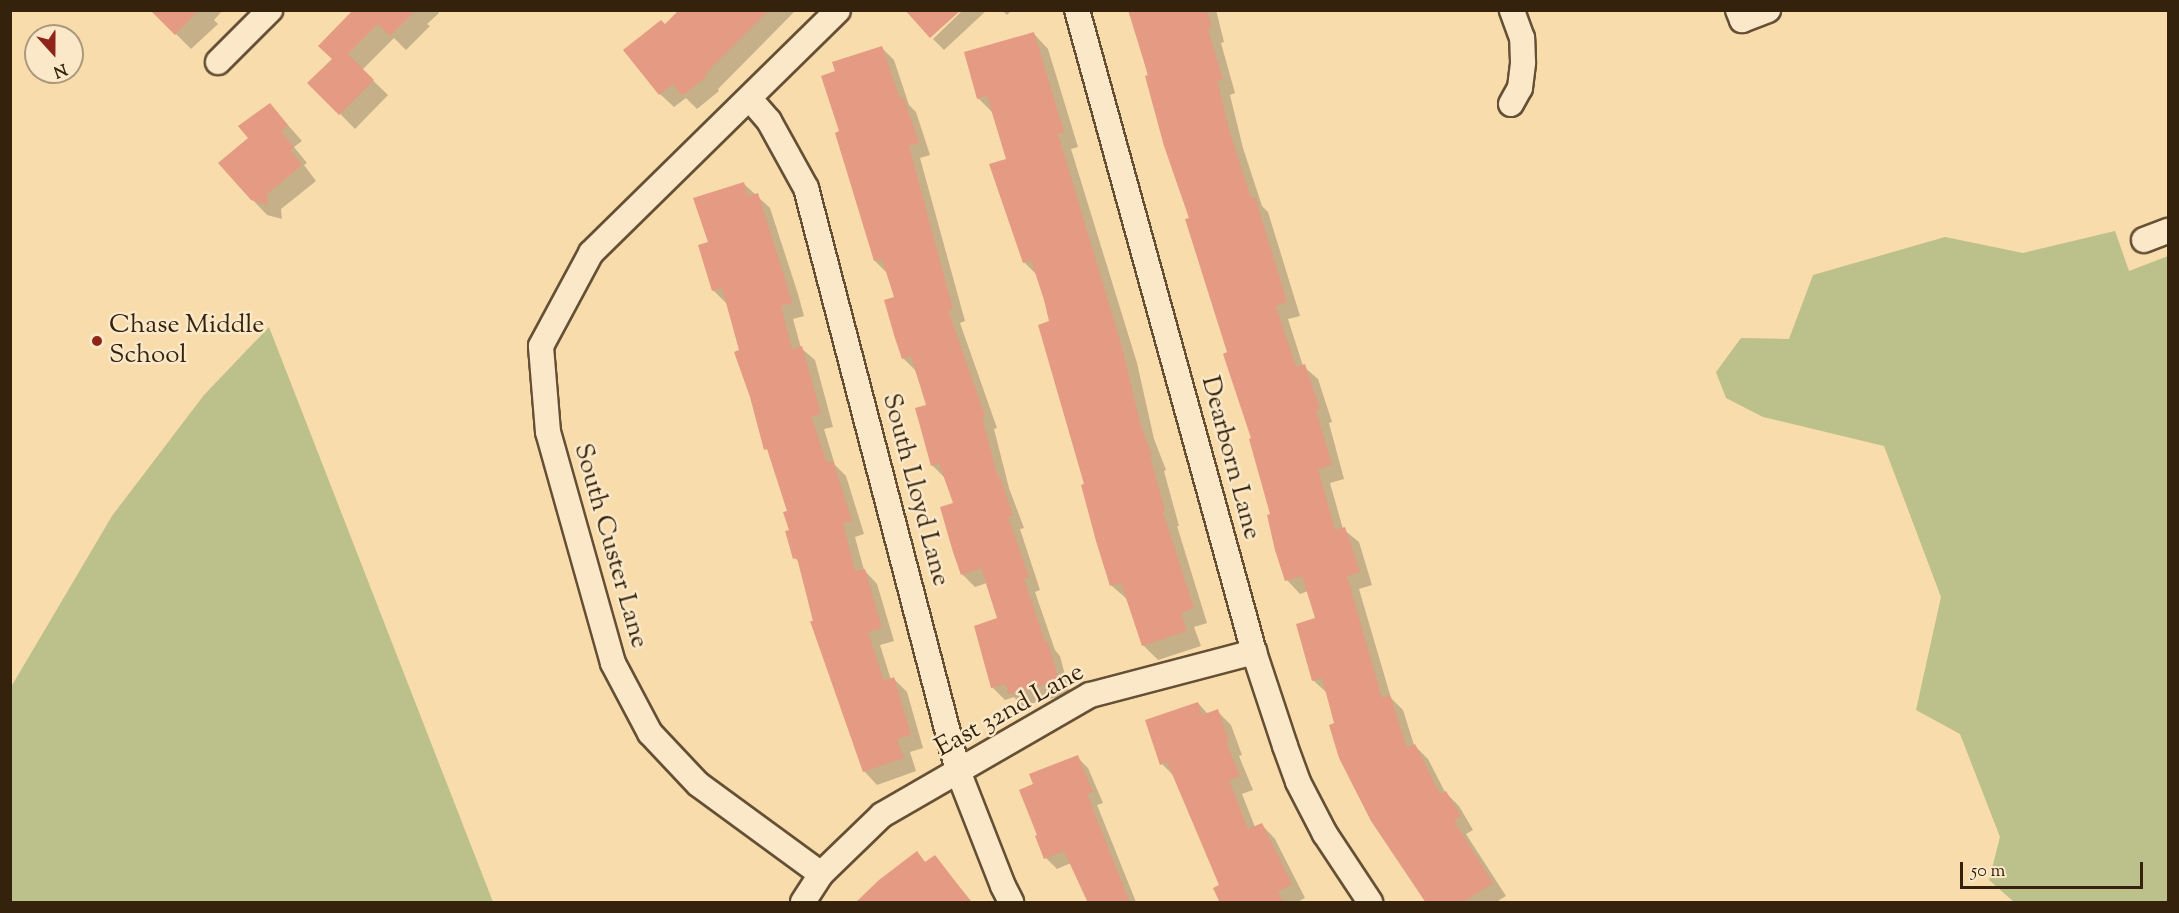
<!DOCTYPE html>
<html>
<head>
<meta charset="utf-8">
<style>
  body { margin:0 }
  #map { position:relative; width:2179px; height:913px; overflow:hidden; background:#f8dcac; font-family:"Sorts Mill Goudy",serif }
  div>[style] { position:absolute }
  [style*='--x'] { left:calc(var(--x)*1px); top:calc(var(--y)*1px); width:calc(var(--w)*1px); rotate:calc(var(--a)*1deg) }
  .green>* { inset:0; background:#bcc08a }
  .shadow>* { inset:0; background:#0003 }
  .building>* { inset:0; background:#e49a83 }
  .roads { filter:drop-shadow(2px 0 #655035) drop-shadow(-2px 0 #655035) drop-shadow(0 2px #655035) drop-shadow(0 -2px #655035) }
  .street>* { height:24px; margin:-12px; padding:0 12px; transform-origin:12px; border-radius:12px; background:#fae8c9 }
  .dots>* { width:16px; height:16px; translate:-50% -50%; box-sizing:border-box; border:3px solid #fae8c9; border-radius:50% }
  span { translate:-50% -50%; white-space:nowrap; text-align:center; line-height:1.15; -webkit-text-stroke:5px #fae8c9; paint-order:stroke }
  .poi-label { font-size:26px; color:#34220d }
  .left { translate:0 -50%; text-align:left }
  .street-label { font-size:26px; color:#34220d }
  .frame { position:absolute; inset:0; border:12px solid #34220d; pointer-events:none }
  .north { position:absolute; left:24px; top:24px; width:60px; height:60px; box-sizing:border-box; background:#fae8c9; border:2px solid #ab997e; border-radius:50%; rotate:159deg; font-size:16px; font-weight:700; line-height:24px; text-align:center; color:#34220d }
  .north::after { content:''; display:block; margin:auto; width:21px; height:27px; background:#8f2418; clip-path:polygon(50% 0,100% 100%,50% 72%,0 100%) }
  .scale { position:absolute; left:1960px; top:862px; width:183px; height:27px; box-sizing:border-box; border:3px solid #34220d; border-top:0; padding-left:8px; font-size:18px; line-height:21px; white-space:nowrap; color:#34220d; -webkit-text-stroke:4px #fae8c9; paint-order:stroke }
</style>
</head>
<body>
<div id="map">
  <div class="green">
    <div style="clip-path:polygon(2115px 231px,2129px 271px,2168px 256px,2168px 902px,2014px 902px,1989px 880px,2000px 837px,1960px 734px,1916px 710px,1941px 597px,1884px 446px,1763px 417px,1726px 398px,1716px 372px,1741px 338px,1789px 339px,1813px 275px,1945px 237px,2023px 253px)"></div>
    <div style="clip-path:polygon(269px 327px,493px 902px,11px 902px,11px 687px,112px 516px,204px 395px)"></div>
  </div>
  <div class="shadow">
    <div style="clip-path:polygon(161px 10px,223px 10px,214px 20px,218px 24px,191px 49px,157px 15px)"></div>
    <div style="clip-path:polygon(356px 10px,436px 10px,439px 13px,427px 24px,430px 26px,406px 50px,394px 38px,362px 70px,388px 95px,355px 129px,310px 83px,334px 59px)"></div>
    <div style="clip-path:polygon(681px 10px,796px 10px,718px 89px,719px 91px,697px 109px,686px 98px,674px 107px,660px 94px,665px 26px)"></div>
    <div style="clip-path:polygon(963px 10px,987px 10px,944px 50px,933px 39px)"></div>
    <div style="clip-path:polygon(1002px 10px,1012px 10px,1007px 15px)"></div>
    <div style="clip-path:polygon(1131px 10px,1216px 10px,1224px 42px,1221px 43px,1235px 93px,1230px 95px,1243px 148px,1262px 206px,1268px 212px,1300px 316px,1288px 319px,1303px 366px,1318px 379px,1332px 422px,1329px 423px,1344px 479px,1330px 483px,1343px 529px,1359px 542px,1372px 585px,1359px 589px,1391px 698px,1403px 710px,1414px 745px,1428px 759px,1445px 792px,1459px 806px,1473px 830px,1466px 834px,1506px 896px,1496px 902px,1428px 902px,1373px 820px,1327px 693px,1313px 680px,1316px 619px,1308px 591px,1300px 594px,1287px 580px,1253px 439px,1191px 219px,1166px 146px)"></div>
    <div style="clip-path:polygon(1034px 34px,1048px 49px,1078px 147px,1071px 149px,1137px 363px,1154px 439px,1166px 470px,1164px 471px,1179px 526px,1177px 526px,1207px 623px,1194px 627px,1201px 646px,1158px 660px,1143px 645px,1128px 600px,1112px 586px,1086px 485px,1051px 322px,1038px 276px,1024px 262px,1008px 160px,993px 113px,978px 98px)"></div>
    <div style="clip-path:polygon(882px 48px,894px 60px,909px 105px,916px 112px,930px 155px,920px 158px,965px 321px,960px 323px,997px 428px,994px 429px,1009px 488px,1024px 528px,1020px 529px,1040px 590px,1035px 592px,1055px 650px,1060px 656px,1070px 694px,1022px 706px,1014px 697px,1005px 700px,992px 687px,999px 619px,987px 583px,975px 587px,962px 574px,955px 504px,944px 477px,932px 465px,928px 406px,915px 370px,903px 358px,896px 298px,888px 274px,875px 261px,841px 132px)"></div>
    <div style="clip-path:polygon(270px 105px,302px 141px,294px 147px,307px 163px,304px 165px,316px 181px,281px 209px,282px 219px,267px 215px,252px 199px,251px 138px)"></div>
    <div style="clip-path:polygon(743px 183px,770px 208px,798px 294px,804px 316px,793px 319px,801px 348px,815px 360px,833px 427px,824px 429px,835px 465px,846px 476px,864px 534px,855px 537px,864px 570px,877px 584px,894px 641px,880px 645px,891px 680px,894px 679px,907px 692px,923px 748px,910px 752px,916px 771px,877px 785px,864px 771px,814px 622px,800px 563px,795px 558px,789px 512px,727px 304px,714px 291px,700px 246px,709px 243px)"></div>
    <div style="clip-path:polygon(1198px 703px,1208px 714px,1217px 711px,1231px 725px,1242px 755px,1239px 756px,1253px 790px,1242px 794px,1255px 827px,1262px 825px,1275px 839px,1305px 898px,1297px 902px,1222px 902px,1221px 886px,1175px 777px,1162px 764px)"></div>
    <div style="clip-path:polygon(1077px 757px,1088px 768px,1103px 803px,1097px 805px,1136px 902px,1090px 902px,1071px 863px,1057px 869px,1046px 858px,1021px 791px,1035px 785px)"></div>
    <div style="clip-path:polygon(916px 853px,926px 863px,934px 857px,972px 902px,865px 902px)"></div>
  </div>
  <div class="building">
    <div style="clip-path:polygon(150px 10px,199px 10px,175px 35px)"></div>
    <div style="clip-path:polygon(353px 10px,416px 10px,390px 36px,378px 24px,348px 54px,374px 80px,339px 115px,307px 83px,332px 59px,318px 46px)"></div>
    <div style="clip-path:polygon(679px 10px,769px 10px,705px 74px,707px 76px,682px 96px,673px 84px,659px 95px,623px 50px,661px 20px,665px 24px)"></div>
    <div style="clip-path:polygon(905px 10px,961px 10px,930px 38px)"></div>
    <div style="clip-path:polygon(1128px 10px,1207px 10px,1212px 28px,1208px 29px,1223px 80px,1217px 81px,1230px 133px,1251px 198px,1255px 197px,1287px 302px,1276px 306px,1296px 367px,1305px 364px,1320px 409px,1316px 410px,1332px 465px,1318px 469px,1335px 530px,1345px 527px,1360px 572px,1347px 576px,1382px 698px,1390px 695px,1407px 748px,1415px 744px,1440px 794px,1446px 791px,1461px 816px,1454px 821px,1493px 883px,1462px 903px,1426px 903px,1371px 821px,1339px 758px,1329px 725px,1334px 723px,1322px 678px,1312px 681px,1296px 624px,1315px 618px,1302px 576px,1285px 581px,1275px 550px,1267px 515px,1270px 514px,1249px 439px,1251px 438px,1223px 354px,1227px 352px,1185px 219px,1189px 218px,1164px 146px,1145px 76px,1148px 75px)"></div>
    <div style="clip-path:polygon(1034px 32px,1064px 132px,1058px 134px,1122px 347px,1140px 423px,1152px 456px,1150px 456px,1165px 511px,1163px 512px,1194px 608px,1181px 613px,1187px 631px,1142px 646px,1121px 583px,1110px 586px,1096px 541px,1081px 485px,1084px 484px,1038px 325px,1049px 321px,1044px 300px,1031px 260px,1023px 263px,989px 164px,1006px 159px,987px 96px,977px 99px,964px 52px)"></div>
    <div style="clip-path:polygon(882px 46px,900px 99px,904px 98px,919px 143px,909px 146px,953px 309px,948px 310px,985px 416px,982px 417px,998px 478px,1000px 477px,1013px 515px,1008px 517px,1029px 577px,1024px 579px,1045px 642px,1048px 642px,1059px 681px,1008px 694px,1006px 684px,991px 688px,974px 626px,997px 618px,981px 568px,961px 575px,953px 552px,940px 507px,953px 503px,939px 463px,931px 466px,915px 408px,926px 405px,911px 356px,902px 359px,894px 335px,884px 300px,894px 297px,882px 259px,874px 261px,835px 133px,839px 131px,821px 76px,835px 71px,832px 62px)"></div>
    <div style="clip-path:polygon(270px 103px,288px 125px,281px 131px,294px 147px,290px 150px,302px 165px,267px 194px,268px 205px,251px 200px,218px 163px,248px 138px,238px 126px)"></div>
    <div style="clip-path:polygon(744px 182px,748px 196px,758px 193px,785px 279px,792px 303px,781px 306px,792px 349px,802px 346px,821px 414px,811px 416px,827px 463px,833px 461px,852px 521px,843px 523px,855px 571px,865px 569px,882px 628px,868px 632px,884px 681px,894px 677px,911px 735px,897px 739px,904px 758px,863px 772px,810px 621px,813px 621px,797px 558px,793px 559px,785px 531px,789px 530px,783px 512px,787px 511px,767px 449px,764px 450px,750px 397px,734px 352px,739px 350px,722px 288px,712px 291px,698px 245px,708px 242px,693px 198px)"></div>
    <div style="clip-path:polygon(1198px 702px,1202px 715px,1218px 709px,1229px 741px,1226px 742px,1240px 776px,1229px 780px,1248px 829px,1262px 823px,1292px 884px,1278px 892px,1284px 903px,1220px 903px,1213px 888px,1219px 885px,1167px 762px,1160px 765px,1145px 720px)"></div>
    <div style="clip-path:polygon(1078px 755px,1093px 792px,1087px 794px,1130px 903px,1088px 903px,1064px 851px,1044px 859px,1035px 836px,1037px 835px,1019px 790px,1033px 784px,1029px 774px)"></div>
    <div style="clip-path:polygon(917px 851px,925px 862px,935px 855px,972px 903px,855px 903px,879px 880px)"></div>
  </div>
  <div class="roads">
    <div class="street">
      <div style="--x:1077;--y:10;--w:666;--a:74.59"></div>
      <div style="--x:1254;--y:652;--w:99;--a:71.7"></div>
      <div style="--x:1285;--y:746;--w:38;--a:70"></div>
      <div style="--x:1298;--y:782;--w:59;--a:62.6"></div>
      <div style="--x:1325;--y:834;--w:82;--a:56.5"></div>
      <div style="--x:1738;--y:10;--w:11;--a:68"></div>
      <div style="--x:1742;--y:20;--w:28;--a:-21"></div>
      <div style="--x:218;--y:62;--w:74;--a:-45"></div>
      <div style="--x:750;--y:99;--w:29;--a:49"></div>
      <div style="--x:769;--y:121;--w:77;--a:61.1"></div>
      <div style="--x:806;--y:188;--w:602;--a:75.39"></div>
      <div style="--x:958;--y:771;--w:123;--a:68.6"></div>
      <div style="--x:1003;--y:886;--w:18;--a:63"></div>
      <div style="--x:1511;--y:104;--w:18;--a:-61"></div>
      <div style="--x:1520;--y:88;--w:26;--a:-83"></div>
      <div style="--x:1523;--y:62;--w:24;--a:-92"></div>
      <div style="--x:1522;--y:38;--w:30;--a:-110"></div>
      <div style="--x:2144;--y:240;--w:26;--a:-21"></div>
      <div style="--x:821;--y:874;--w:152;--a:-143.8"></div>
      <div style="--x:698;--y:784;--w:70;--a:-133.3"></div>
      <div style="--x:650;--y:733;--w:79;--a:-117.9"></div>
      <div style="--x:613;--y:663;--w:240;--a:-105.7"></div>
      <div style="--x:548;--y:432;--w:86;--a:-94.7"></div>
      <div style="--x:541;--y:346;--w:106;--a:-61.7"></div>
      <div style="--x:591;--y:253;--w:346;--a:-44.5"></div>
      <div style="--x:803;--y:902;--w:33;--a:-57"></div>
      <div style="--x:821;--y:874;--w:85;--a:-44"></div>
      <div style="--x:882;--y:815;--w:240;--a:-30"></div>
      <div style="--x:1090;--y:695;--w:170;--a:-14.7"></div>
    </div>
  </div>
  <div class="dots">
    <div style="left:97px;top:341px;background:#8f2418"></div>
  </div>
  <div class="poi-label">
    <span class="left" style="left:109px;top:341px">Chase Middle<br>School</span>
  </div>
  <div class="street-label">
    <span style="left:1230px;top:458px;rotate:75deg">Dearborn Lane</span>
    <span style="left:915px;top:490px;rotate:75deg">South Lloyd Lane</span>
    <span style="left:610px;top:546px;rotate:74deg">South Custer Lane</span>
    <span style="left:1010px;top:711px;rotate:-29deg">East 32nd Lane</span>
  </div>
  <div class="frame"></div>
  <div class="north">N</div>
  <div class="scale">50 m</div>
</div>
</body>
</html>
